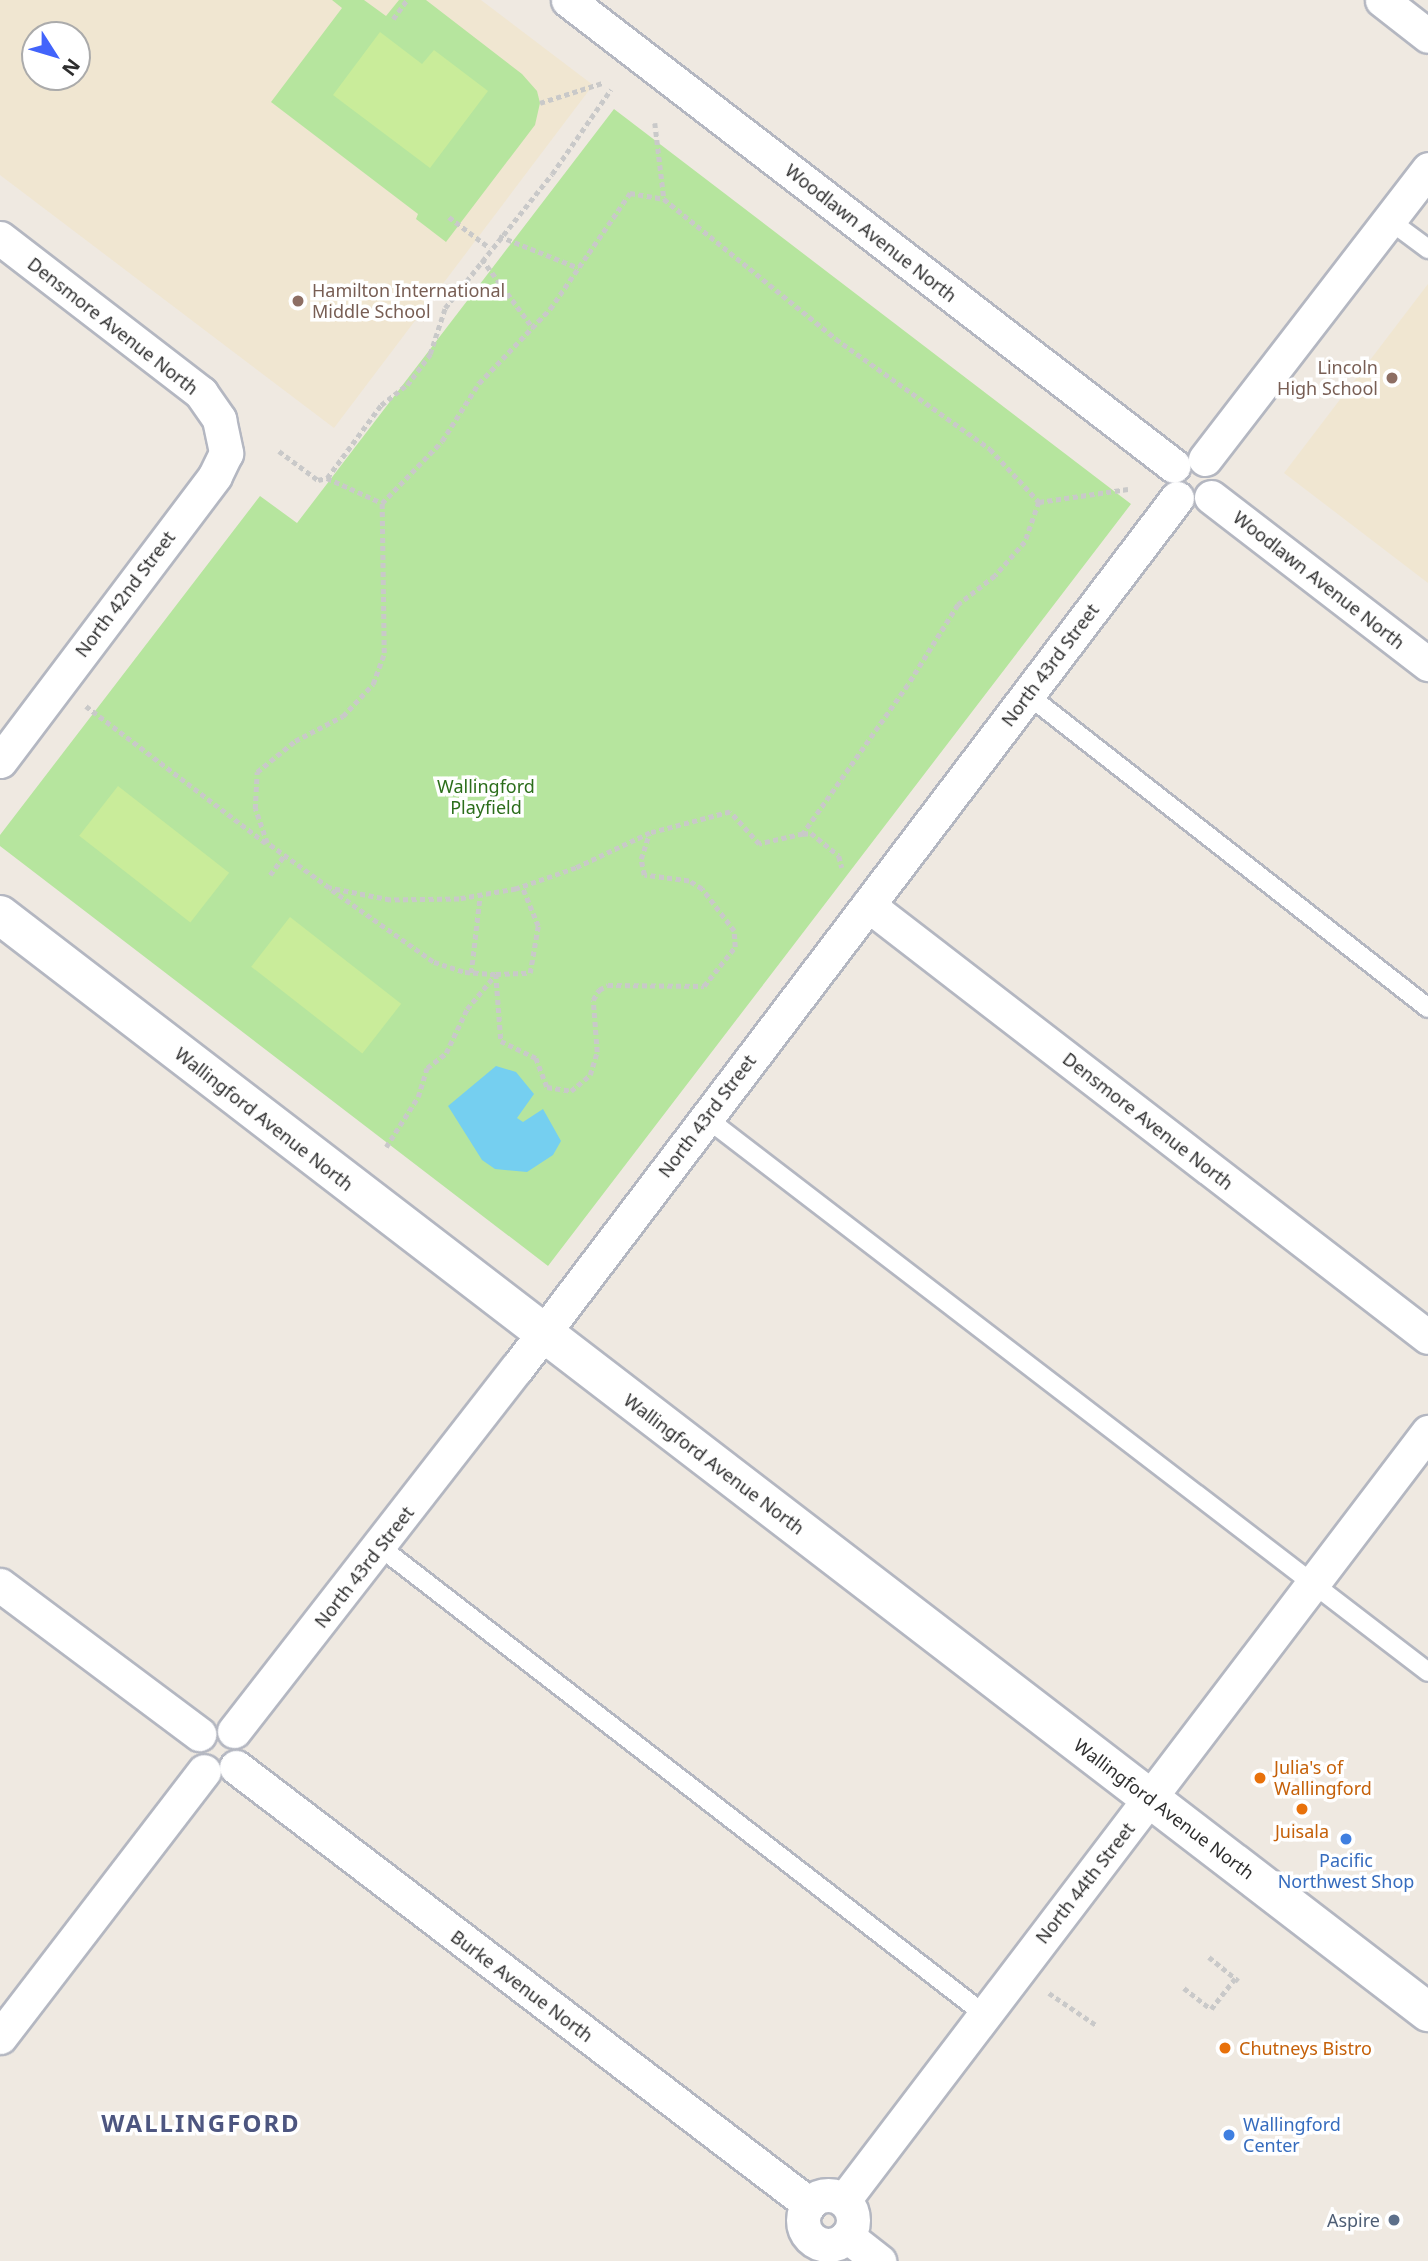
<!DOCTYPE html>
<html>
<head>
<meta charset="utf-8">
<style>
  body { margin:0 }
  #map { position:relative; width:1428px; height:2261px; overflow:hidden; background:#efe9e1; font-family:"Noto Sans",sans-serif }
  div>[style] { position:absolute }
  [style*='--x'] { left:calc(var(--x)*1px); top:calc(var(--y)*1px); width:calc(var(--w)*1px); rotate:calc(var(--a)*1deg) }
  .education>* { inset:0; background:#f0e6d1 }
  .green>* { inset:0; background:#b6e59e }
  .pitch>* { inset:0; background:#c9ec9a; transform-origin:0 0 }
  .water>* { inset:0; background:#75cff0 }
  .path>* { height:4.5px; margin-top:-2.25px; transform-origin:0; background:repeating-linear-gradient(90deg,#c9c9c9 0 5px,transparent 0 8.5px) }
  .roads { filter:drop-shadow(2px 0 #b4b7c1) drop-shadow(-2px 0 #b4b7c1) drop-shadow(0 2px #b4b7c1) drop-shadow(0 -2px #b4b7c1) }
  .lane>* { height:18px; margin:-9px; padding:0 9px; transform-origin:9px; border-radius:9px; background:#fff }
  .street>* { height:33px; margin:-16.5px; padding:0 16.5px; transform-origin:16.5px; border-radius:16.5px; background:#fff }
  .street>.ring { margin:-16.5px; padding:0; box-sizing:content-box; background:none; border:33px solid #fff; border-radius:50% }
  .secondary>* { height:38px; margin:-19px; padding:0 19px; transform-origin:19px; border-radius:19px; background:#fff }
  .dots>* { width:19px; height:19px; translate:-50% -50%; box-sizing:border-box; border:4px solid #fff; border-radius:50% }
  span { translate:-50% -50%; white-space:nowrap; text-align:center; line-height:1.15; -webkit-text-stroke:7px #fff; paint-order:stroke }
  .street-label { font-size:18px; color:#2e2e2e }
  .education-label { font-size:18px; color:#785e54 }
  .left { translate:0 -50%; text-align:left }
  .right { translate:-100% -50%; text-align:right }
  .park-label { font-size:18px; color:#2c6e1b }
  .food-label { font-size:18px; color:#c56008 }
  .shop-label { font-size:18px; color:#366cbe }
  .service-label { font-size:18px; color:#4e5e75 }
  .district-label { font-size:24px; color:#4d5680; font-weight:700; letter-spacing:2px }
  .north { position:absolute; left:21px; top:21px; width:70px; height:70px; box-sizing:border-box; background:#fff; border:2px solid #ababab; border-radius:50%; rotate:127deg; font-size:19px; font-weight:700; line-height:28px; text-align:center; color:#2e2e2e }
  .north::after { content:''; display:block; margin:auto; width:24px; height:32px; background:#4264fb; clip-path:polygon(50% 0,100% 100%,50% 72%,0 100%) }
</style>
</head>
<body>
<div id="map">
  <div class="education">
    <div style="clip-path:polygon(evenodd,0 0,481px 0,593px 85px,334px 428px,0 175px,0 0,35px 35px,77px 35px,77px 77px,35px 77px,35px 35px)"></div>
    <div style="clip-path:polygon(1428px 284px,1428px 583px,1284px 473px)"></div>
  </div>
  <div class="green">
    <div style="clip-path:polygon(332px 0,364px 0,386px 16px,399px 0,426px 0,522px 74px,537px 91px,540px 103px,535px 125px,446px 242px,416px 219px,418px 214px,271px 102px,342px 8px)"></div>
    <div style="clip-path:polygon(614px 109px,1131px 504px,548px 1266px,0 846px,0 835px,260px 496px,297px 523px)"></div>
  </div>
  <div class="pitch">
    <div style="clip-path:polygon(380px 32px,422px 64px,434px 50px,488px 91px,430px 168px,333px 95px)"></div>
    <div style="left:118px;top:786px;width:141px;height:63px;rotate:38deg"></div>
    <div style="left:290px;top:917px;width:141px;height:63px;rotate:38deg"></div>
  </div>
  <div class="water">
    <div style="clip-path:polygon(496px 1066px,516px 1072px,534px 1094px,517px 1118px,523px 1122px,543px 1109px,561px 1141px,553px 1155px,527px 1172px,495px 1169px,482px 1160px,448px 1106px)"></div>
  </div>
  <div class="path">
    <div style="--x:393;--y:19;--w:24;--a:-54"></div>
    <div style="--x:540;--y:103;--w:65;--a:-17.9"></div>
    <div style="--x:655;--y:123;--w:77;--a:83.2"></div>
    <div style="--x:664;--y:199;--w:222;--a:39.1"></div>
    <div style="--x:836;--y:339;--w:189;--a:35.5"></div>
    <div style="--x:990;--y:449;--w:72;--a:47.2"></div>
    <div style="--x:1039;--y:502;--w:42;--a:109.3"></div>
    <div style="--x:1025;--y:542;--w:45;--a:131.4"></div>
    <div style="--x:995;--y:576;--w:47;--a:141.9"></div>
    <div style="--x:958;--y:605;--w:94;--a:122"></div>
    <div style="--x:908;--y:685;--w:182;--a:125.2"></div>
    <div style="--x:803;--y:834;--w:45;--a:167.2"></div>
    <div style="--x:759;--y:844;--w:43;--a:-132.2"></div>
    <div style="--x:730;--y:812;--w:83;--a:165.3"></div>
    <div style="--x:650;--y:833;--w:82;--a:154.7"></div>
    <div style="--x:576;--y:868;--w:64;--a:160.7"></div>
    <div style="--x:516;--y:889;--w:58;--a:170"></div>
    <div style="--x:459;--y:899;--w:69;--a:179.2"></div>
    <div style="--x:390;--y:900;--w:62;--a:-168.9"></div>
    <div style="--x:329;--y:888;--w:77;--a:-144"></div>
    <div style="--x:267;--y:843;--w:36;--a:-109"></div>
    <div style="--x:255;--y:809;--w:37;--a:-87"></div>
    <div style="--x:257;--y:772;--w:49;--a:-39.2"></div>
    <div style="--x:295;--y:741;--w:54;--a:-27.5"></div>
    <div style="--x:343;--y:716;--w:44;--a:-46.8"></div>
    <div style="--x:373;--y:684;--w:33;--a:-70"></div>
    <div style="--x:384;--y:653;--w:150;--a:-90.8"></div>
    <div style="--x:382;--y:503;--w:86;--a:-45.9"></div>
    <div style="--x:442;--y:441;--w:69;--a:-57.5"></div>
    <div style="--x:479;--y:383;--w:103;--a:-46.2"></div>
    <div style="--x:550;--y:309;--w:141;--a:-55.4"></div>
    <div style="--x:630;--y:193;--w:35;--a:10"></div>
    <div style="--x:449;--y:217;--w:51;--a:37.1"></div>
    <div style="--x:499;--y:236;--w:86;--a:21.8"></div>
    <div style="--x:482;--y:259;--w:86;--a:53.5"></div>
    <div style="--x:279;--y:451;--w:49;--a:36.6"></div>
    <div style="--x:318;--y:480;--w:9;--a:-13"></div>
    <div style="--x:327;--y:478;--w:60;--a:24.4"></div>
    <div style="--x:327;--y:478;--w:91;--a:-53.5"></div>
    <div style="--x:381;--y:405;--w:33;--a:-38"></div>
    <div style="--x:407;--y:385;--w:39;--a:-53"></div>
    <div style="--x:430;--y:354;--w:48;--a:-71.9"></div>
    <div style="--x:445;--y:308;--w:171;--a:-51.4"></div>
    <div style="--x:552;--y:174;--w:103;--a:-55.2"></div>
    <div style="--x:1039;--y:502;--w:90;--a:-8.3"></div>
    <div style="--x:86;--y:706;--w:226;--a:37.3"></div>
    <div style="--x:803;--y:834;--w:8;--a:-7"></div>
    <div style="--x:811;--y:833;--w:36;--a:39"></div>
    <div style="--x:839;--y:856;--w:12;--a:76"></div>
    <div style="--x:270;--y:875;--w:24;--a:-54"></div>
    <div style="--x:332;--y:890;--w:125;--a:35.2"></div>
    <div style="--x:434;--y:962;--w:33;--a:18"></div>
    <div style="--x:465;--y:972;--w:31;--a:4"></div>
    <div style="--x:496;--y:974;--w:67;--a:85.7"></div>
    <div style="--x:501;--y:1041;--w:39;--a:26"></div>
    <div style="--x:536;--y:1058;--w:31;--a:69"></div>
    <div style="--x:547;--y:1087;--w:24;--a:9"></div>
    <div style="--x:571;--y:1091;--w:25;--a:-40"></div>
    <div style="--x:590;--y:1075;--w:24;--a:-73"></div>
    <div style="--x:597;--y:1052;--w:52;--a:-94.4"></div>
    <div style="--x:593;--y:1000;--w:12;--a:-59"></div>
    <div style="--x:599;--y:990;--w:10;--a:-29"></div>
    <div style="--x:608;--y:985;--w:96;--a:0.6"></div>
    <div style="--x:704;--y:986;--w:50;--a:-51.5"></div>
    <div style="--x:735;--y:947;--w:16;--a:-94"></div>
    <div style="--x:734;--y:931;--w:53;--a:-127.3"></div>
    <div style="--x:702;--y:889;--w:15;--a:-148"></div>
    <div style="--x:689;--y:881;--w:45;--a:-172.4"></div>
    <div style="--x:644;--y:875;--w:16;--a:-101"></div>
    <div style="--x:641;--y:859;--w:26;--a:-72"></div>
    <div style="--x:471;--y:973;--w:79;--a:-83.4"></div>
    <div style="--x:386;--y:1147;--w:59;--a:-57.4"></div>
    <div style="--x:418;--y:1097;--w:30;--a:-73"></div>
    <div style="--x:427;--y:1068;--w:24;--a:-38"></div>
    <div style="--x:446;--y:1053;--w:49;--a:-64.5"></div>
    <div style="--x:467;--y:1009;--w:45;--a:-50.4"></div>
    <div style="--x:496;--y:974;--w:34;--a:-2"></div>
    <div style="--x:530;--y:973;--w:48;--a:-80.3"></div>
    <div style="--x:538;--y:926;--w:42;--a:-112.3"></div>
    <div style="--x:1209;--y:1957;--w:38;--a:39"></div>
    <div style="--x:1184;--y:1988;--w:34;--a:38"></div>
    <div style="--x:1211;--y:2009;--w:39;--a:-52"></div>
    <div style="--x:1049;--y:1993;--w:57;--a:34.2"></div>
  </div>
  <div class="roads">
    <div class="lane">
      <div style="--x:1389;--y:220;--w:49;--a:36.6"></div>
      <div style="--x:1028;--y:695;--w:508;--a:38.04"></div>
      <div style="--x:705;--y:1117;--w:911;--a:37.51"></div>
      <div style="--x:380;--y:1547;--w:763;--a:37.71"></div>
    </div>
    <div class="street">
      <div style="--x:568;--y:0;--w:764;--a:37.56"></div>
      <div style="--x:1382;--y:0;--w:58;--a:38"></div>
      <div style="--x:0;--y:238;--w:254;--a:37.6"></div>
      <div style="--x:201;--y:393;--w:32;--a:55"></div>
      <div style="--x:219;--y:419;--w:35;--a:78"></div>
      <div style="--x:226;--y:453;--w:25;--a:116"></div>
      <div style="--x:215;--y:476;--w:357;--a:127"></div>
      <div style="--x:1205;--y:459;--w:366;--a:-52.4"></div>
      <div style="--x:1211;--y:497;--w:274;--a:37.6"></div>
      <div style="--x:868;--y:905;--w:707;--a:37.65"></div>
      <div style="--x:0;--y:1585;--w:249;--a:36.8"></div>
      <div style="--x:234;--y:1731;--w:460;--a:-52.1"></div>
      <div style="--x:517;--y:1368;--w:1092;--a:-52.82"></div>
      <div style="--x:236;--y:1767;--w:721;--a:37.33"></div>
      <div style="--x:0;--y:2037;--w:335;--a:-52.5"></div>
      <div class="ring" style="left:803px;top:2195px;width:17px;height:17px"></div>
      <div style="--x:844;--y:2200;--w:965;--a:-52.75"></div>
      <div style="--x:847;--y:2236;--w:41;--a:38"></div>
    </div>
    <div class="secondary">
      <div style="--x:0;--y:915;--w:1801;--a:37.53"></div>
    </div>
  </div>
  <div class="dots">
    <div style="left:298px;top:301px;background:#8d6e63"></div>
    <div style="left:1392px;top:378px;background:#8d6e63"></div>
    <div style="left:1260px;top:1778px;background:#e8710a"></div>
    <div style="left:1302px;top:1809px;background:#e8710a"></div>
    <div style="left:1346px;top:1839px;background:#3f7fe0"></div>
    <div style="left:1225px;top:2048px;background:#e8710a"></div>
    <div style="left:1229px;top:2135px;background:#3f7fe0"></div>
    <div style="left:1394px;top:2220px;background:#5c6f8a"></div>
  </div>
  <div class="street-label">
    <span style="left:871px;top:233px;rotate:38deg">Woodlawn Avenue North</span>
    <span style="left:113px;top:326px;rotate:38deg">Densmore Avenue North</span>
    <span style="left:1319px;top:580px;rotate:38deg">Woodlawn Avenue North</span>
    <span style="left:125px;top:594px;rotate:-53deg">North 42nd Street</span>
    <span style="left:1050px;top:665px;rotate:-53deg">North 43rd Street</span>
    <span style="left:707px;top:1116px;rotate:-53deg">North 43rd Street</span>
    <span style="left:264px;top:1119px;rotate:38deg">Wallingford Avenue North</span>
    <span style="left:1148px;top:1121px;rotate:38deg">Densmore Avenue North</span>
    <span style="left:714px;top:1464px;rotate:37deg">Wallingford Avenue North</span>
    <span style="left:364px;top:1567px;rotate:-52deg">North 43rd Street</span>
    <span style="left:1164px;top:1809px;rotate:37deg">Wallingford Avenue North</span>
    <span style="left:1085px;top:1883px;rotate:-52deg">North 44th Street</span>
    <span style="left:522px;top:1986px;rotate:37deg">Burke Avenue North</span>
  </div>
  <div class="education-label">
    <span class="left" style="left:312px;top:301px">Hamilton International<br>Middle School</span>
    <span class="right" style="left:1378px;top:378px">Lincoln<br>High School</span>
  </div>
  <div class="park-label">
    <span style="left:486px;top:797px">Wallingford<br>Playfield</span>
  </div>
  <div class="food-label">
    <span class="left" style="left:1274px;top:1778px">Julia's of<br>Wallingford</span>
    <span style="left:1302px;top:1831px">Juisala</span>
    <span class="left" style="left:1239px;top:2048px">Chutneys Bistro</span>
  </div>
  <div class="shop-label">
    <span style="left:1346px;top:1871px">Pacific<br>Northwest Shop</span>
    <span class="left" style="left:1243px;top:2135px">Wallingford<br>Center</span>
  </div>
  <div class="service-label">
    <span class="right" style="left:1380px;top:2220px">Aspire</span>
  </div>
  <div class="district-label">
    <span style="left:201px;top:2123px">WALLINGFORD</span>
  </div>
  <div class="north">N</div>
</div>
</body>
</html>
